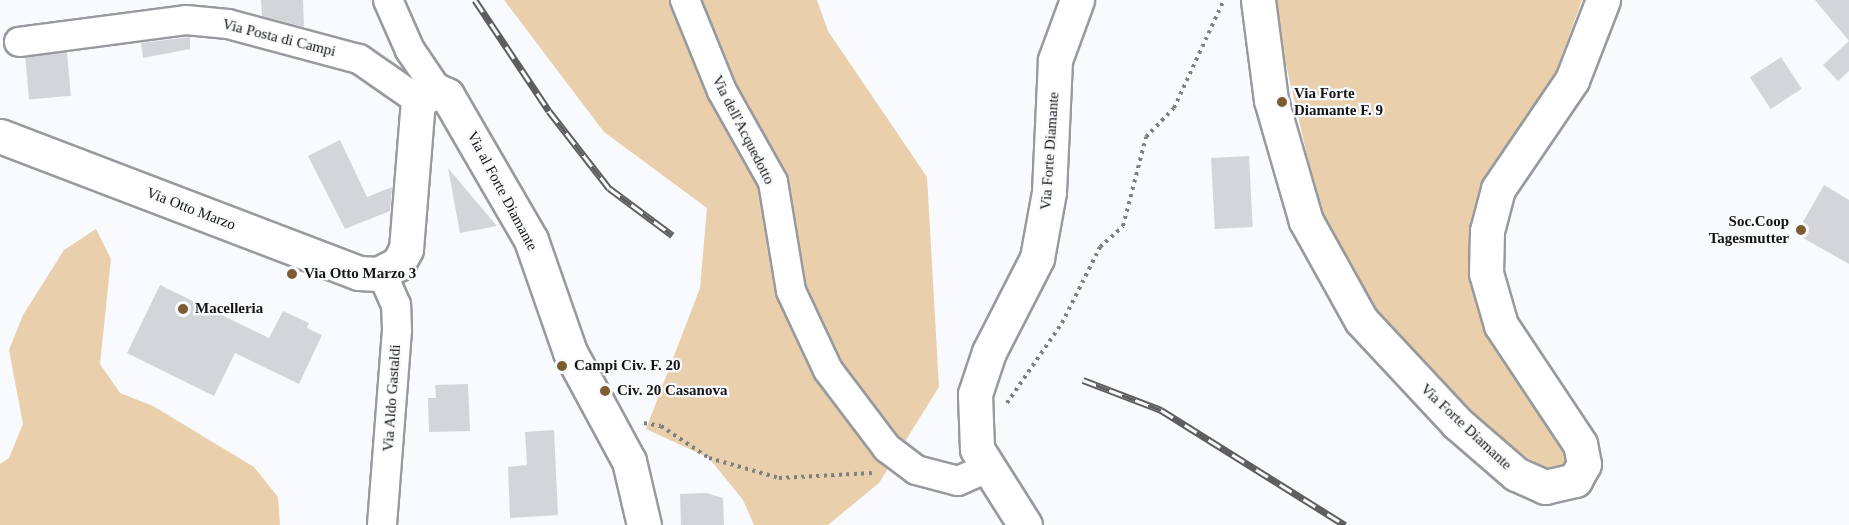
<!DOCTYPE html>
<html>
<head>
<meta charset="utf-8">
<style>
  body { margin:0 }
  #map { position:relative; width:1849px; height:525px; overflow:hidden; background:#f9fafd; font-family:"Times New Roman",serif }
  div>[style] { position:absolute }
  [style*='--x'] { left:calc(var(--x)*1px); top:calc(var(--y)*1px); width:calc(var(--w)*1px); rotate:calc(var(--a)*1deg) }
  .green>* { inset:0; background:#e9cfab }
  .building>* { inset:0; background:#d4d5d8; transform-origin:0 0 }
  .path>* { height:4px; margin-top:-2px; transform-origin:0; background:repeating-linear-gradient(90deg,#7f8082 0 3px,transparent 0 7.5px) }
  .roads { filter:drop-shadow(2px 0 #999a9d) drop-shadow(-2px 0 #999a9d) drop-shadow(0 2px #999a9d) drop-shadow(0 -2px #999a9d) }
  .minor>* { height:28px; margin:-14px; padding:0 14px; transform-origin:14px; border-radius:14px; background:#fff }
  .major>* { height:33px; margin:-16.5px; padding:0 16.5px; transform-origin:16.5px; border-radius:16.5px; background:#fff }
  .rail>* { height:7px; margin-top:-3.5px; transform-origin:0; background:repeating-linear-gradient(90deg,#f9fafd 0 14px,#5e5e60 0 28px); box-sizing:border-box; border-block:2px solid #5e5e60 }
  .dots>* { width:16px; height:16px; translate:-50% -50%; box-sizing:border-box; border:3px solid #f9fafd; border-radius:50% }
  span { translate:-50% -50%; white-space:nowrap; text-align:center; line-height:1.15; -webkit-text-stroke:4.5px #f9fafd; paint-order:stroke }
  .street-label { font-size:15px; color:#151516 }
  .poi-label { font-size:15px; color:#151516; font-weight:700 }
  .left { translate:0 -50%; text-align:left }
  .right { translate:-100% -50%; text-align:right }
</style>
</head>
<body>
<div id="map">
  <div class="green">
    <div style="clip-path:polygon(504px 0,817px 0,828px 31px,927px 177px,939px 387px,879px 483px,828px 525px,754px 525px,743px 500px,709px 458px,646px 429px,700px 288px,707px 208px,604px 132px)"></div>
    <div style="clip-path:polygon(1271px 0,1582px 0,1540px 115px,1475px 208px,1471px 283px,1512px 372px,1565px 448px,1564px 471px,1541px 468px,1501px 438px,1393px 338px,1320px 211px)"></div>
    <div style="clip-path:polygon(96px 229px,111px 259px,100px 364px,120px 393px,153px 406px,254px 467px,278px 497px,280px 525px,0 525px,0 464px,9px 458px,23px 424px,9px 350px,23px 315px,64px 250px)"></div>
  </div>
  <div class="building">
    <div style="clip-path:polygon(261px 0,303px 0,304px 27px,262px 16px)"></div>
    <div style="clip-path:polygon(1815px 0,1849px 0,1849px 71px,1838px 81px,1823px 65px,1849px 41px)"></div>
    <div style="clip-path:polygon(190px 37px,190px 49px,143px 58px,141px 43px)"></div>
    <div style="left:67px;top:52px;width:44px;height:42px;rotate:85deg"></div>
    <div style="left:1781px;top:57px;width:38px;height:37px;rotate:57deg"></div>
    <div style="clip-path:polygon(340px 140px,367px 197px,392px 187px,390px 211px,345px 229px,308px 156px)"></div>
    <div style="left:1249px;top:156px;width:71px;height:38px;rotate:87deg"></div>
    <div style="clip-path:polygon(448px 168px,469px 193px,497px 226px,460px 233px)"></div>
    <div style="clip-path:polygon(1824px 185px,1849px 200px,1849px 264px,1796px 234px)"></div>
    <div style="clip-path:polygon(160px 285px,269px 338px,283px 311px,309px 323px,307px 328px,322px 335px,299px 384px,235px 353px,214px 396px,127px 353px)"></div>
    <div style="clip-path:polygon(468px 384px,470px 431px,429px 432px,428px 398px,436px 398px,435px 385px)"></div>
    <div style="clip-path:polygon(554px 430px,558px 515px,510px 518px,508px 467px,527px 465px,525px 432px)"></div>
    <div style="clip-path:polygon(706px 493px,723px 498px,724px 525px,681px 525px,680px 494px)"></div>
  </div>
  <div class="path">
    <div style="--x:1007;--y:403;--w:97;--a:-55.5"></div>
    <div style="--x:1062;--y:323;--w:85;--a:-63.4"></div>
    <div style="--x:1100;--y:247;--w:31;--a:-42"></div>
    <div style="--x:1123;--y:226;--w:92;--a:-75.5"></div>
    <div style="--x:1146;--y:137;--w:40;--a:-46"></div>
    <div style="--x:1174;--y:108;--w:119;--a:-65.2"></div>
    <div style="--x:644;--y:423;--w:17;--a:10"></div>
    <div style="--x:661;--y:426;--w:58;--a:33.7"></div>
    <div style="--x:709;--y:458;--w:73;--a:15.9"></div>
    <div style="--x:779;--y:478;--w:93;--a:-3.1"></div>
  </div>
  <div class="roads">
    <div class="minor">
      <div style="--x:388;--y:0;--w:55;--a:66.3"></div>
      <div style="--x:410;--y:50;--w:50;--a:55.7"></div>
      <div style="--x:685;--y:0;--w:98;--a:67.9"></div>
      <div style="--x:722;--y:91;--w:104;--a:60.7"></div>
      <div style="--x:773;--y:182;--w:110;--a:80.6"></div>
      <div style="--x:791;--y:291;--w:87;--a:64.9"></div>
      <div style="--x:828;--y:370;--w:98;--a:52.9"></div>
      <div style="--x:887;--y:448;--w:36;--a:37"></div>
      <div style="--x:916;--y:470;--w:43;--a:14.7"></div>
      <div style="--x:958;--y:481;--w:32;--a:-24"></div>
      <div style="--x:19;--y:42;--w:168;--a:-7.5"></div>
      <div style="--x:186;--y:20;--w:42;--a:5.4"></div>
      <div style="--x:228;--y:24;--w:136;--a:15"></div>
      <div style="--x:359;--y:59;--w:72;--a:34.8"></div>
      <div style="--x:382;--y:525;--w:196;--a:-85.6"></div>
      <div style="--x:397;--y:330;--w:25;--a:-92"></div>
      <div style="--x:396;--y:305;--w:35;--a:-114"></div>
    </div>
    <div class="major">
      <div style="--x:1258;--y:0;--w:101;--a:82.6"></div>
      <div style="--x:1271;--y:100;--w:126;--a:73.9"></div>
      <div style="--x:1306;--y:221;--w:113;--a:60.9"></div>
      <div style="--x:1361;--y:320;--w:141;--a:47"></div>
      <div style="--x:1457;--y:423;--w:78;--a:40.8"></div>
      <div style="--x:1516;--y:474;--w:32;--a:24"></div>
      <div style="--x:1545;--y:487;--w:31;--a:-13"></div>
      <div style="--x:1575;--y:480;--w:18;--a:-61"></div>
      <div style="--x:1584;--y:464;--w:20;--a:-101"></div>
      <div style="--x:1580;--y:444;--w:143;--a:-123.6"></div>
      <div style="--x:1501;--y:325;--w:54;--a:-106.1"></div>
      <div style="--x:1486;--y:273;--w:42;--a:-88.6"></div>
      <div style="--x:1487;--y:231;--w:43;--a:-75.3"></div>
      <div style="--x:1498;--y:189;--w:132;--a:-55.8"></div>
      <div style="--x:1572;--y:80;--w:86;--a:-68.8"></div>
      <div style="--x:0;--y:136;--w:384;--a:20.9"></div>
      <div style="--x:359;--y:273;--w:19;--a:3"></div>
      <div style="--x:378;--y:274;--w:22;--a:-27"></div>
      <div style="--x:398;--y:264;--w:17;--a:-62"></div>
      <div style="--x:406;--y:249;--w:149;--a:-85.4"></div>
      <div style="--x:418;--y:100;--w:22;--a:-24"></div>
      <div style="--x:438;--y:91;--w:10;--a:24"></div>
      <div style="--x:447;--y:95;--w:168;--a:59.9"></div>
      <div style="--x:531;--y:240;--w:119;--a:70.8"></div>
      <div style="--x:570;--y:352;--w:124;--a:61.6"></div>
      <div style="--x:629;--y:461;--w:66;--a:76.8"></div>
      <div style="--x:1025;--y:525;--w:90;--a:-122.3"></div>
      <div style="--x:977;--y:449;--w:55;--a:-92.1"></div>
      <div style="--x:975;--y:394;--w:44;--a:-71.6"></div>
      <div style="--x:989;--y:352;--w:106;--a:-62.9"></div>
      <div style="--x:1037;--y:258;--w:67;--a:-79.7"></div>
      <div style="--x:1049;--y:192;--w:132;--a:-87.4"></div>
      <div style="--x:1055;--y:60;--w:64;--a:-69.9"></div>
    </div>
  </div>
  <div class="rail">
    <div style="--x:475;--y:0;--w:133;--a:56.3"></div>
    <div style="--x:549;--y:111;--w:98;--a:52.1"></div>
    <div style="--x:609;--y:188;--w:79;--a:36.7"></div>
    <div style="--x:1083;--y:380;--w:84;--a:21"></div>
    <div style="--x:1161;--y:410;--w:217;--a:32"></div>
  </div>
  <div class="dots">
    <div style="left:1282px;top:102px;background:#7b5d31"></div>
    <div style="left:1801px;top:230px;background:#7b5d31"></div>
    <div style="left:292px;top:274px;background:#7b5d31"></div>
    <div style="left:183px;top:309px;background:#7b5d31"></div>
    <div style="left:562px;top:366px;background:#7b5d31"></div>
    <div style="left:605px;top:391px;background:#7b5d31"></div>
  </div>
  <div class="street-label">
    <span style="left:279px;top:38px;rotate:14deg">Via Posta di Campi</span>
    <span style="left:743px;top:130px;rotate:63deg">Via dell'Acquedotto</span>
    <span style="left:1050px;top:151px;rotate:-86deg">Via Forte Diamante</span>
    <span style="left:502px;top:191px;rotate:62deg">Via al Forte Diamante</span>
    <span style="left:191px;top:209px;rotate:21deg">Via Otto Marzo</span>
    <span style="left:392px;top:398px;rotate:-86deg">Via Aldo Gastaldi</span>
    <span style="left:1466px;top:427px;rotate:43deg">Via Forte Diamante</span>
  </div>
  <div class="poi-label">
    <span class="left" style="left:1294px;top:102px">Via Forte<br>Diamante F. 9</span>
    <span class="right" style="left:1789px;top:230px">Soc.Coop<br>Tagesmutter</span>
    <span class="left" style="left:304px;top:274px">Via Otto Marzo 3</span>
    <span class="left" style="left:195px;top:309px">Macelleria</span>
    <span class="left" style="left:574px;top:366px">Campi Civ. F. 20</span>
    <span class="left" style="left:617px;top:391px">Civ. 20 Casanova</span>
  </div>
</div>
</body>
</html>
